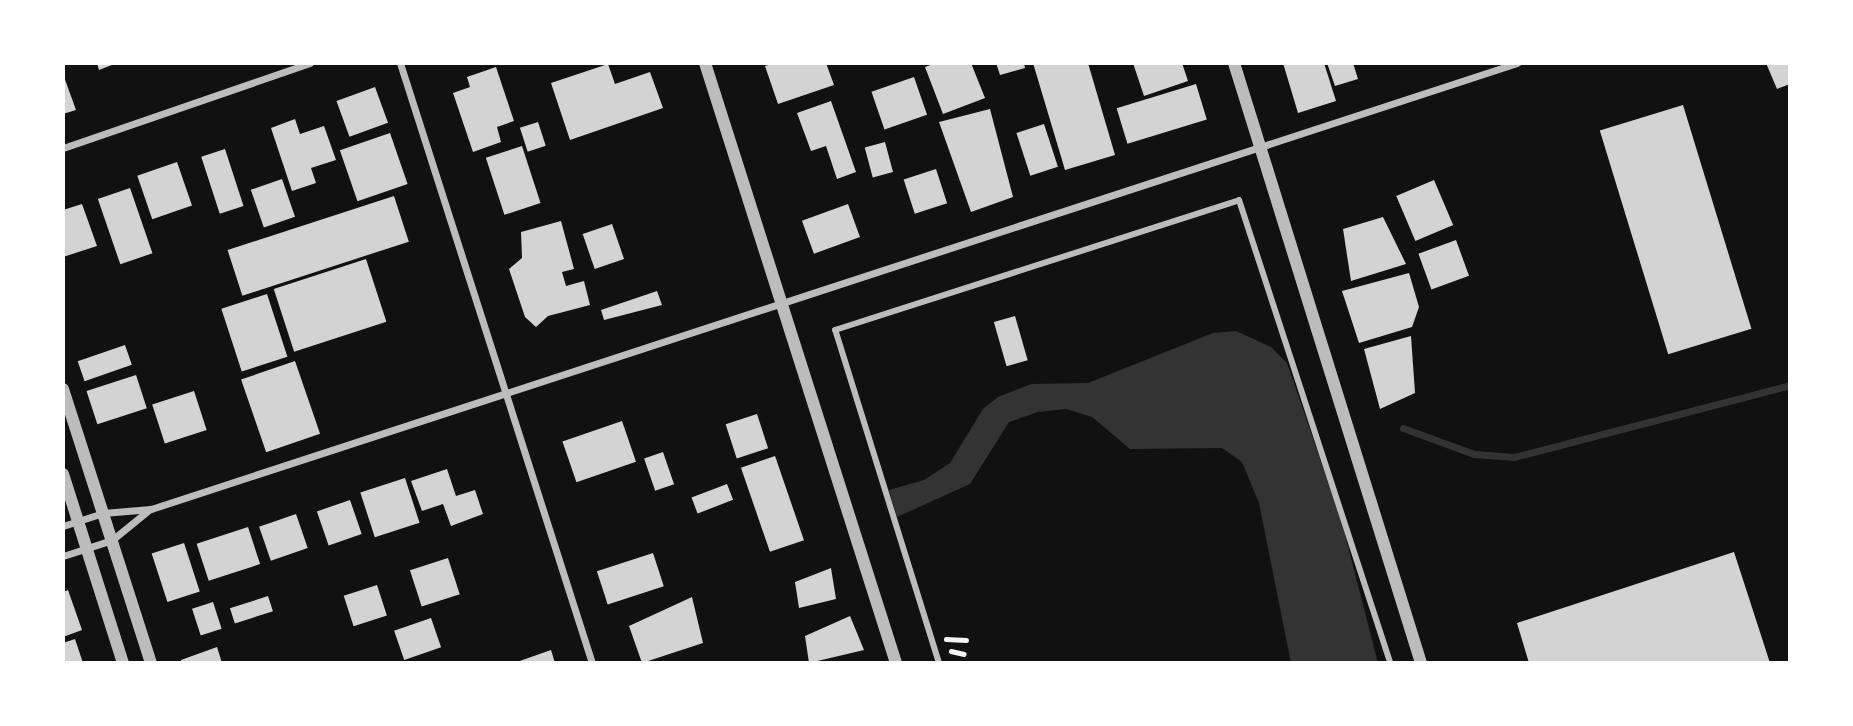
<!DOCTYPE html>
<html>
<head>
<meta charset="utf-8">
<style>
  body { margin:0 }
  #map { position:relative; width:1853px; height:726px; overflow:hidden; background:#111; font-family:"Work Sans",sans-serif }
  div>[style] { position:absolute }
  [style*='--x'] { left:calc(var(--x)*1px); top:calc(var(--y)*1px); width:calc(var(--w)*1px); rotate:calc(var(--a)*1deg) }
  .water>* { inset:0; background:#333 }
  .stream>* { height:7px; margin:-3.5px; padding:0 3.5px; transform-origin:3.5px; border-radius:3.5px; background:#333 }
  .building>* { inset:0; background:#d3d3d3; transform-origin:0 0 }
  .path>* { height:4.5px; margin:-2.25px; padding:0 2.25px; transform-origin:2.25px; border-radius:2.25px; background:#f5f5f5 }
  .pedestrian>* { height:6px; margin:-3px; padding:0 3px; transform-origin:3px; border-radius:3px; background:#bcbcbc }
  .minor>* { height:7px; margin:-3.5px; padding:0 3.5px; transform-origin:3.5px; border-radius:3.5px; background:#bcbcbc }
  .tertiary>* { height:12px; margin:-6px; padding:0 6px; transform-origin:6px; border-radius:6px; background:#bcbcbc }
  span { translate:-50% -50%; white-space:nowrap; text-align:center; line-height:1.15; -webkit-text-stroke:5px #fff; paint-order:stroke }
  .frame { position:absolute; inset:0; border:65px solid #fff; pointer-events:none }
</style>
</head>
<body>
<div id="map">
  <div class="water">
    <div style="clip-path:polygon(1236px 331px,1271px 347px,1287px 363px,1341px 519px,1378px 663px,1291px 663px,1259px 503px,1242px 462px,1222px 448px,1130px 449px,1092px 417px,1066px 409px,1038px 412px,1009px 422px,970px 484px,897px 517px,889px 490px,924px 480px,950px 463px,983px 409px,998px 397px,1031px 384px,1088px 383px,1213px 333px)"></div>
  </div>
  <div class="stream">
    <div style="--x:1403;--y:428;--w:76;--a:20.1"></div>
    <div style="--x:1474;--y:454;--w:40;--a:4.3"></div>
    <div style="--x:1514;--y:457;--w:285;--a:-14.6"></div>
  </div>
  <div class="building">
    <div style="clip-path:polygon(97px 63px,117px 63px,99px 70px)"></div>
    <div style="clip-path:polygon(775px 63px,826px 63px,834px 85px,778px 104px,765px 66px)"></div>
    <div style="clip-path:polygon(936px 63px,971px 63px,985px 98px,943px 114px,925px 67px)"></div>
    <div style="clip-path:polygon(996px 63px,1024px 63px,1025px 68px,1000px 75px)"></div>
    <div style="clip-path:polygon(1033px 63px,1088px 63px,1115px 155px,1065px 170px)"></div>
    <div style="clip-path:polygon(1133px 63px,1182px 63px,1188px 81px,1144px 96px)"></div>
    <div style="clip-path:polygon(1283px 63px,1324px 63px,1336px 101px,1298px 113px)"></div>
    <div style="clip-path:polygon(1327px 63px,1353px 63px,1358px 79px,1335px 86px)"></div>
    <div style="clip-path:polygon(1766px 63px,1790px 63px,1790px 84px,1777px 89px)"></div>
    <div style="clip-path:polygon(608px 64px,615px 84px,650px 72px,663px 108px,570px 140px,551px 83px)"></div>
    <div style="clip-path:polygon(496px 67px,514px 121px,497px 127px,501px 142px,473px 152px,453px 93px,470px 87px,467px 77px)"></div>
    <div style="clip-path:polygon(63px 74px,76px 110px,63px 114px)"></div>
    <div style="left:914px;top:77px;width:40px;height:45px;rotate:71deg"></div>
    <div style="left:1196px;top:84px;width:37px;height:83px;rotate:73deg"></div>
    <div style="left:375px;top:87px;width:38px;height:41px;rotate:70deg"></div>
    <div style="clip-path:polygon(831px 101px,856px 172px,837px 179px,826px 146px,811px 151px,797px 113px)"></div>
    <div style="left:1683px;top:105px;width:234px;height:87px;rotate:73deg"></div>
    <div style="clip-path:polygon(990px 109px,1013px 197px,971px 212px,939px 122px)"></div>
    <div style="clip-path:polygon(295px 119px,300px 134px,324px 126px,336px 160px,311px 168px,316px 183px,292px 191px,271px 128px)"></div>
    <div style="left:538px;top:122px;width:25px;height:19px;rotate:72deg"></div>
    <div style="left:1044px;top:124px;width:45px;height:29px;rotate:72deg"></div>
    <div style="left:390px;top:133px;width:54px;height:53px;rotate:71deg"></div>
    <div style="left:885px;top:142px;width:31px;height:21px;rotate:75deg"></div>
    <div style="left:522px;top:146px;width:60px;height:38px;rotate:72deg"></div>
    <div style="left:225px;top:149px;width:60px;height:25px;rotate:72deg"></div>
    <div style="left:177px;top:162px;width:46px;height:42px;rotate:71deg"></div>
    <div style="left:936px;top:169px;width:36px;height:34px;rotate:72deg"></div>
    <div style="left:282px;top:179px;width:40px;height:33px;rotate:71deg"></div>
    <div style="left:1434px;top:180px;width:49px;height:41px;rotate:67deg"></div>
    <div style="left:130px;top:188px;width:69px;height:34px;rotate:71deg"></div>
    <div style="left:394px;top:196px;width:48px;height:175px;rotate:72deg"></div>
    <div style="clip-path:polygon(82px 204px,97px 246px,63px 257px,63px 210px)"></div>
    <div style="left:848px;top:204px;width:35px;height:49px;rotate:70deg"></div>
    <div style="clip-path:polygon(1383px 217px,1406px 264px,1351px 281px,1343px 229px)"></div>
    <div style="clip-path:polygon(561px 221px,574px 269px,562px 272px,566px 286px,584px 281px,590px 305px,548px 316px,536px 327px,525px 317px,509px 269px,522px 258px,521px 232px)"></div>
    <div style="left:612px;top:224px;width:37px;height:31px;rotate:71deg"></div>
    <div style="left:1456px;top:240px;width:38px;height:40px;rotate:70deg"></div>
    <div style="left:366px;top:259px;width:66px;height:97px;rotate:72deg"></div>
    <div style="clip-path:polygon(1409px 273px,1419px 307px,1412px 327px,1359px 343px,1342px 291px)"></div>
    <div style="clip-path:polygon(657px 291px,662px 305px,604px 320px,601px 310px)"></div>
    <div style="left:267px;top:294px;width:66px;height:48px;rotate:72deg"></div>
    <div style="left:1015px;top:316px;width:46px;height:22px;rotate:74deg"></div>
    <div style="clip-path:polygon(1411px 336px,1415px 393px,1380px 409px,1364px 349px)"></div>
    <div style="left:125px;top:345px;width:21px;height:50px;rotate:71deg"></div>
    <div style="left:295px;top:361px;width:77px;height:57px;rotate:71deg"></div>
    <div style="left:136px;top:375px;width:35px;height:52px;rotate:72deg"></div>
    <div style="left:194px;top:391px;width:41px;height:44px;rotate:72deg"></div>
    <div style="left:757px;top:414px;width:36px;height:33px;rotate:72deg"></div>
    <div style="left:622px;top:421px;width:43px;height:63px;rotate:71deg"></div>
    <div style="left:663px;top:452px;width:34px;height:20px;rotate:71deg"></div>
    <div style="left:775px;top:456px;width:89px;height:36px;rotate:71deg"></div>
    <div style="clip-path:polygon(447px 469px,456px 496px,475px 490px,483px 514px,451px 526px,443px 504px,422px 511px,411px 481px)"></div>
    <div style="left:405px;top:478px;width:47px;height:47px;rotate:72deg"></div>
    <div style="left:727px;top:484px;width:17px;height:38px;rotate:69deg"></div>
    <div style="left:350px;top:500px;width:36px;height:35px;rotate:71deg"></div>
    <div style="left:296px;top:514px;width:36px;height:39px;rotate:71deg"></div>
    <div style="left:248px;top:527px;width:39px;height:54px;rotate:72deg"></div>
    <div style="left:184px;top:543px;width:51px;height:34px;rotate:72deg"></div>
    <div style="clip-path:polygon(1734px 552px,1770px 663px,1529px 663px,1517px 623px)"></div>
    <div style="left:653px;top:553px;width:35px;height:59px;rotate:72deg"></div>
    <div style="left:448px;top:558px;width:38px;height:40px;rotate:72deg"></div>
    <div style="clip-path:polygon(831px 568px,836px 599px,799px 608px,795px 582px)"></div>
    <div style="left:377px;top:585px;width:32px;height:35px;rotate:72deg"></div>
    <div style="clip-path:polygon(68px 590px,82px 630px,63px 637px,63px 592px)"></div>
    <div style="left:268px;top:596px;width:16px;height:40px;rotate:72deg"></div>
    <div style="clip-path:polygon(692px 597px,703px 643px,642px 663px,629px 626px)"></div>
    <div style="left:213px;top:602px;width:28px;height:22px;rotate:72deg"></div>
    <div style="clip-path:polygon(850px 616px,864px 650px,809px 663px,805px 636px)"></div>
    <div style="left:431px;top:618px;width:31px;height:39px;rotate:71deg"></div>
    <div style="clip-path:polygon(75px 639px,83px 663px,63px 663px,63px 643px)"></div>
    <div style="clip-path:polygon(217px 647px,222px 663px,182px 663px,181px 660px)"></div>
    <div style="clip-path:polygon(551px 650px,555px 663px,514px 663px)"></div>
  </div>
  <div class="path">
    <div style="--x:946;--y:639;--w:20;--a:3"></div>
    <div style="--x:951;--y:651;--w:13;--a:13"></div>
  </div>
  <div class="pedestrian">
    <div style="--x:939;--y:663;--w:349;--a:-107.3"></div>
    <div style="--x:835;--y:330;--w:424;--a:-17.8"></div>
    <div style="--x:1239;--y:200;--w:487;--a:71.9"></div>
  </div>
  <div class="minor">
    <div style="--x:400;--y:63;--w:630;--a:72.26"></div>
    <div style="--x:63;--y:148;--w:261;--a:-19"></div>
    <div style="--x:63;--y:526;--w:42;--a:-18"></div>
    <div style="--x:103;--y:513;--w:48;--a:-4.8"></div>
    <div style="--x:151;--y:509;--w:1437;--a:-18.08"></div>
    <div style="--x:63;--y:556;--w:52;--a:-18.1"></div>
    <div style="--x:112;--y:540;--w:49;--a:-39.2"></div>
  </div>
  <div class="tertiary">
    <div style="--x:705;--y:63;--w:630;--a:72.34"></div>
    <div style="--x:1234;--y:63;--w:628;--a:72.69"></div>
    <div style="--x:63;--y:389;--w:288;--a:72.2"></div>
    <div style="--x:63;--y:474;--w:198;--a:72.4"></div>
  </div>
  <div class="frame"></div>
</div>
</body>
</html>
